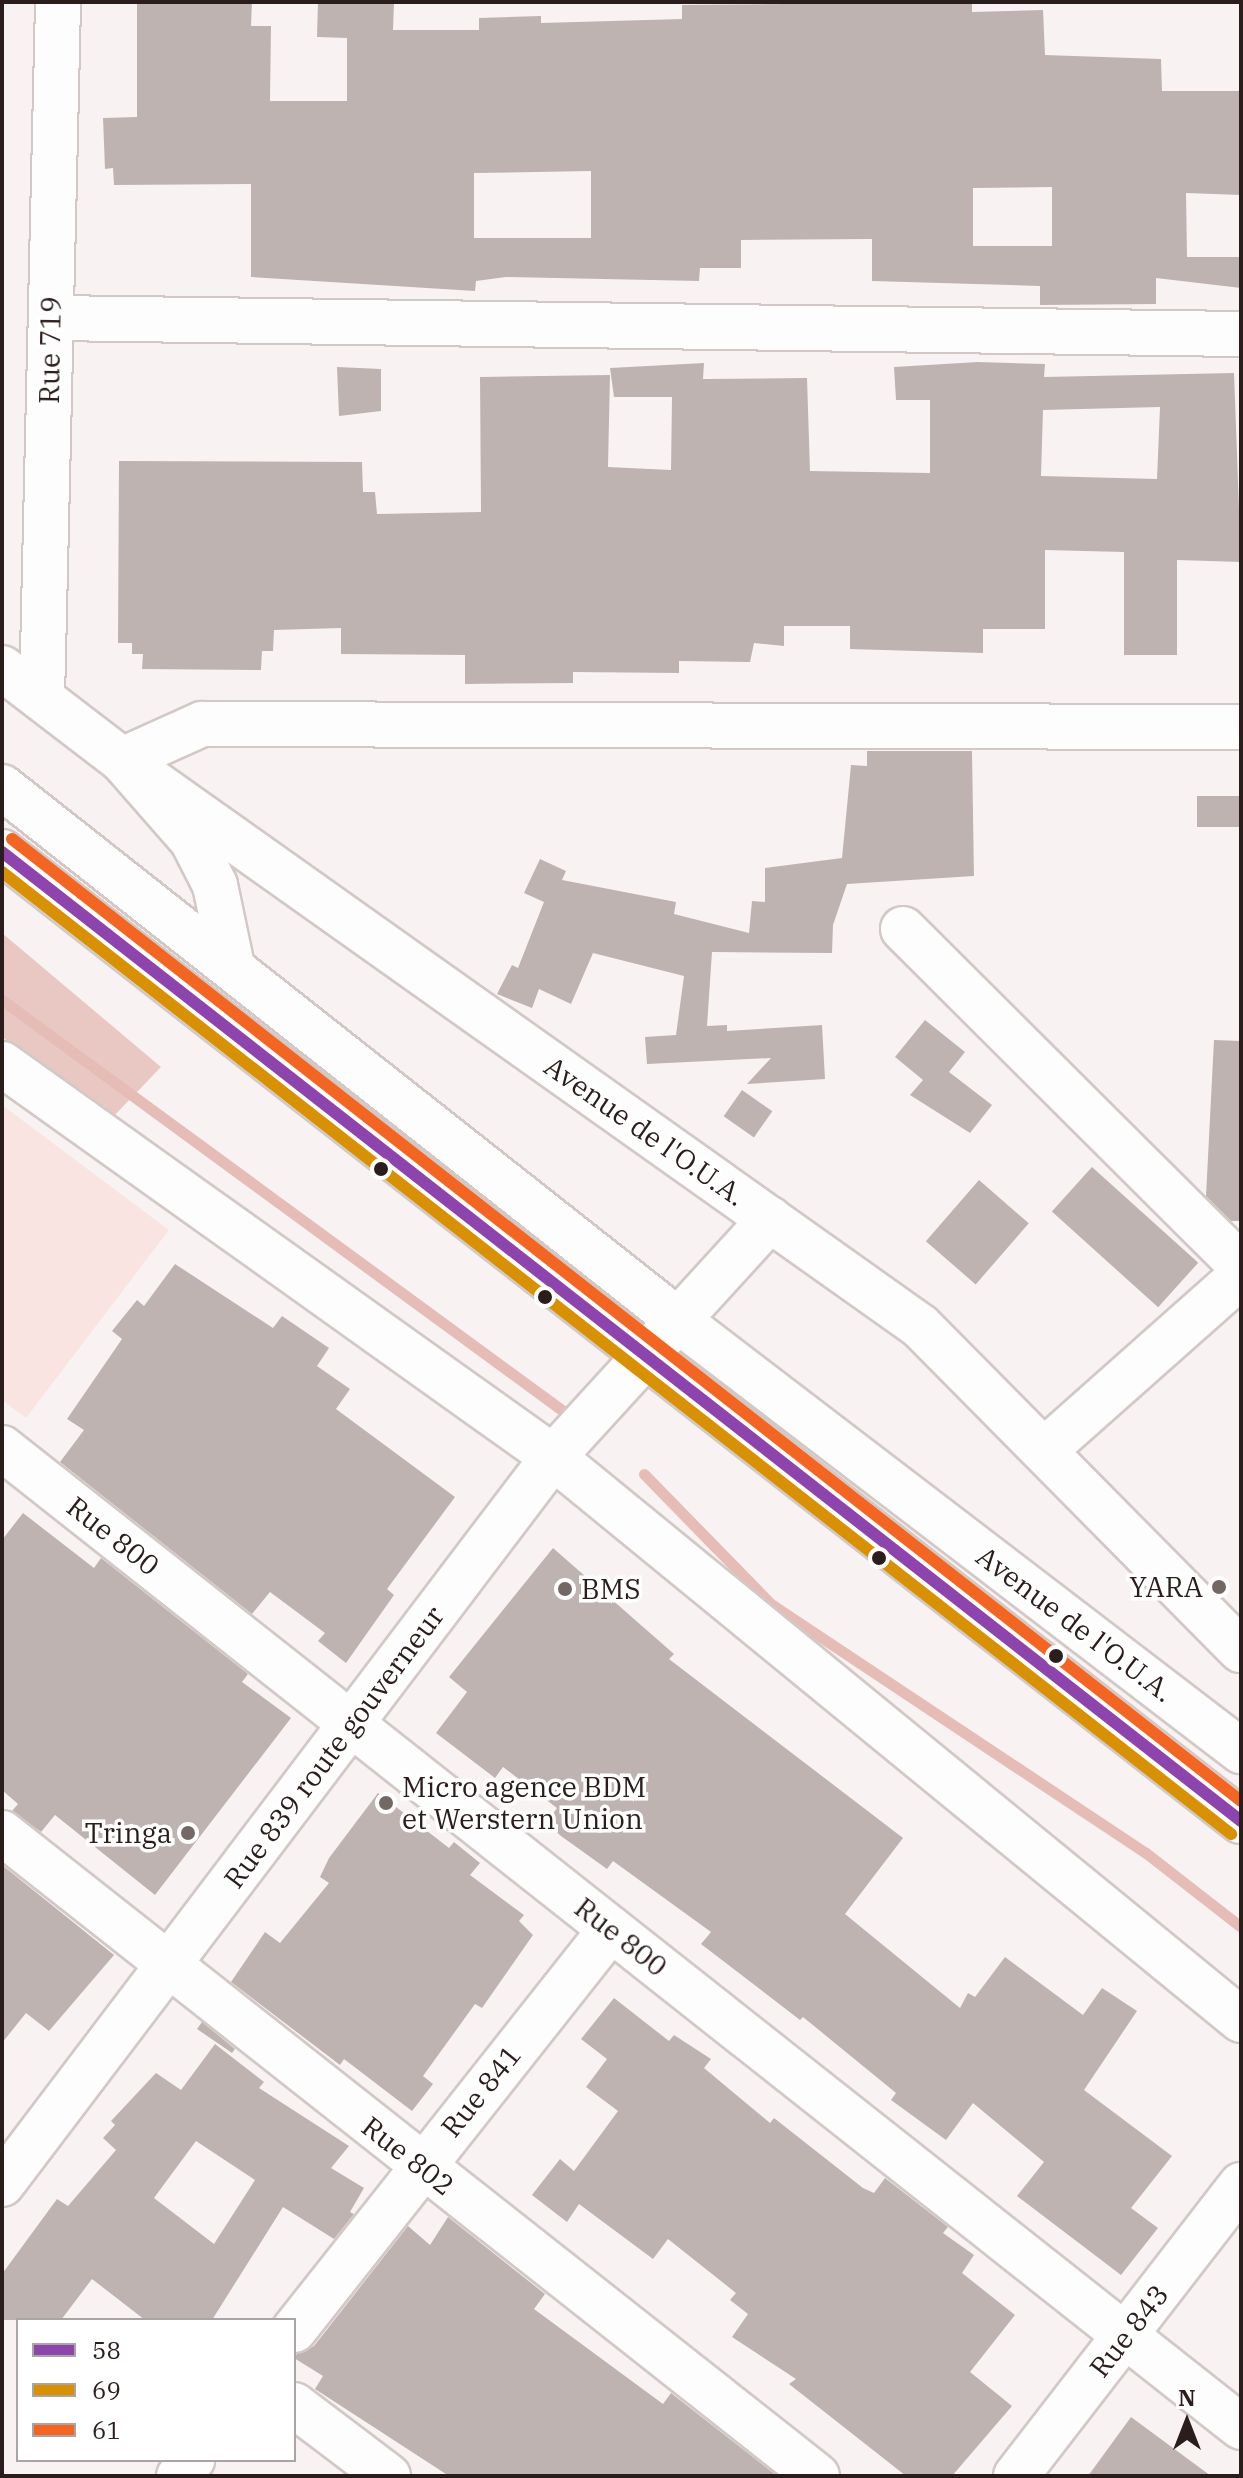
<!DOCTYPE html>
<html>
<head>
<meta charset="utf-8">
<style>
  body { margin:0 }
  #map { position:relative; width:1243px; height:2478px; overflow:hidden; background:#f8f3f2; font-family:"IBM Plex Serif",serif }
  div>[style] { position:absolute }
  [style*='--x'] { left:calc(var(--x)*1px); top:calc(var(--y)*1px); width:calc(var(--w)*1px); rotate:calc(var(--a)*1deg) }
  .green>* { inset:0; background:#f9e4e1 }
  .forest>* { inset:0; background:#e9c8c3 }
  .stream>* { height:11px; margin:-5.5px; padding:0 5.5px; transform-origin:5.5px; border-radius:5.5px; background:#e6bcb7 }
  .building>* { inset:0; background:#bfb3b1; transform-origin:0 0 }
  .roads { filter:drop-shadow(2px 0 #d2c9c7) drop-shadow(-2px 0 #d2c9c7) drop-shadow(0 2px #d2c9c7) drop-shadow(0 -2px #d2c9c7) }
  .minor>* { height:44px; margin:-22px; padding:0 22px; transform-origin:22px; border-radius:22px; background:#fefdfd }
  .highway>* { height:44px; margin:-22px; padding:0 22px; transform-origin:22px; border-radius:22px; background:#fefdfd }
  .bus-1>* { height:12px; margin:-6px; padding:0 6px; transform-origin:6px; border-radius:6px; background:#8e44ad }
  .bus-2>* { height:12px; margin:-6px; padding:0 6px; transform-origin:6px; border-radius:6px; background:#d89104 }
  .bus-3>* { height:12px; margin:-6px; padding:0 6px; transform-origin:6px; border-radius:6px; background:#f26522 }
  .dots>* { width:22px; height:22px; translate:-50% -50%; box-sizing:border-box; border:4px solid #fff; border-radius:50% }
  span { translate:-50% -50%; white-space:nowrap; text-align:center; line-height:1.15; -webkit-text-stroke:7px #fff; paint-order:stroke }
  .street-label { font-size:28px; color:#2b1d1b }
  .poi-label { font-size:28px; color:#2b1d1b }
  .right { translate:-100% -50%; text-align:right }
  .left { translate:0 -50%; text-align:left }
  .frame { position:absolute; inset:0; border:4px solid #2b1d1b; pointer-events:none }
  .legend { position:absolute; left:16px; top:2318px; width:280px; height:144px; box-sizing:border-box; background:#fff; border:2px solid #aaa5a4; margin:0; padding:10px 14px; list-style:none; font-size:24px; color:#2b1d1b }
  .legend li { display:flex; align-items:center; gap:16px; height:40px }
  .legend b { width:40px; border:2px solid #aaa5a4 }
  .north { position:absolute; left:1147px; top:2382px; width:80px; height:80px; -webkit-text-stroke:6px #fff; paint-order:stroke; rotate:0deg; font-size:22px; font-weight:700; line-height:32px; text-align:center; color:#2b1d1b }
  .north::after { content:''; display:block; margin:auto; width:28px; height:36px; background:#2b1d1b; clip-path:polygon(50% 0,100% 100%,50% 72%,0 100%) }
</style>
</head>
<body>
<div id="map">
  <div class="green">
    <div style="clip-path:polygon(2px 1105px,169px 1230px,26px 1418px,2px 1400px)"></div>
  </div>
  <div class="forest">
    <div style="clip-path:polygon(2px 933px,161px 1067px,111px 1119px,2px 1037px)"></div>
  </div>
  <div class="stream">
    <div style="--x:2;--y:1000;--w:704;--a:36.22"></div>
    <div style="--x:644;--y:1474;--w:182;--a:45.7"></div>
    <div style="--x:771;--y:1604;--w:450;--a:33.6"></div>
    <div style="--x:1146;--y:1853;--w:120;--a:37.9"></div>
  </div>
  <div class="building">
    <div style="clip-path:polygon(evenodd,137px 2px,252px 2px,251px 26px,271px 26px,270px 101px,347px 101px,347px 38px,317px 37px,318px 2px,394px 2px,393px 30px,479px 30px,479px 18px,541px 16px,541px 23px,682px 19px,682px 5px,972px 2px,972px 12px,1043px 10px,1045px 55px,1161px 59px,1162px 91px,1241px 91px,1241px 195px,1186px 193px,1187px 257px,1241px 257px,1241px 288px,1156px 278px,1156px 304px,1040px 305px,1040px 286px,872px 281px,872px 239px,741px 240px,741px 268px,700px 268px,699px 281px,506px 277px,476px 281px,475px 291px,251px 277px,251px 184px,114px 185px,113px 168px,105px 169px,103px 118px,137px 117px,137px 2px,591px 171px,591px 238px,474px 238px,474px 173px,591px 171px,137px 2px,1052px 187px,1052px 246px,973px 246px,973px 188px,1052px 187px)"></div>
    <div style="clip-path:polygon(evenodd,978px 362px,1045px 364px,1044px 377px,1234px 373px,1241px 562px,1177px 560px,1177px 655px,1124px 655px,1124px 552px,1045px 550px,1045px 629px,983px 629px,983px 653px,850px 649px,850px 626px,784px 626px,784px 646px,754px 643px,750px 662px,679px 661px,679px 673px,573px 672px,573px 683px,465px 684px,465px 655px,341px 654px,341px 628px,274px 630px,273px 651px,262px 651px,261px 670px,142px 669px,143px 654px,132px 654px,132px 643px,118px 643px,119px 461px,362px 462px,363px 492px,375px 492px,377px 514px,481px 512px,480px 377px,610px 375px,608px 467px,671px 470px,672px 397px,614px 397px,610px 368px,704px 363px,703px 379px,807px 378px,810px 471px,930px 473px,930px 400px,896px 400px,894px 367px,978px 362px,1160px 407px,1157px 479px,1041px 476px,1043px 410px,1160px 407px)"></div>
    <div style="clip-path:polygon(337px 367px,381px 369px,381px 411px,339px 416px)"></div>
    <div style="clip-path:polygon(867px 751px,972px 751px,974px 876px,847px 884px,833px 925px,832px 953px,712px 952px,707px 1026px,727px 1025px,727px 1031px,822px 1025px,825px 1079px,747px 1084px,771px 1058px,647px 1064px,645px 1037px,676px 1035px,684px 976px,593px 953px,571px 1004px,539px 989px,532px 1008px,497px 994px,512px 965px,518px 968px,544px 902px,524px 893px,540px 859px,566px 871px,562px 880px,676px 902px,674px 914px,749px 933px,752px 901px,765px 902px,765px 868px,842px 858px,851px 765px,867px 766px)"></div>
    <div style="left:1197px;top:796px;width:44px;height:31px"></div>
    <div style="clip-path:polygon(925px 1020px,965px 1052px,949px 1072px,992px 1105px,970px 1133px,910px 1095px,923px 1080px,895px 1057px)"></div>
    <div style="clip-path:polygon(1214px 1040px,1241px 1041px,1241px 1221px,1231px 1221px,1206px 1196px)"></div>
    <div style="left:742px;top:1090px;width:37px;height:32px;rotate:35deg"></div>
    <div style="left:1092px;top:1167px;width:143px;height:60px;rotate:42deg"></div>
    <div style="left:979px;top:1180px;width:66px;height:81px;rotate:41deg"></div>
    <div style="clip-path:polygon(175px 1264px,273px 1328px,282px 1316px,329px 1348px,317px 1366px,350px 1389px,336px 1409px,455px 1497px,387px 1589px,394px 1595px,346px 1663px,318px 1641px,325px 1633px,270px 1592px,252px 1614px,60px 1462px,84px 1430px,67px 1419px,122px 1339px,112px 1331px,137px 1300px,144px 1306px)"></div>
    <div style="clip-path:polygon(23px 1513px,94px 1568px,101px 1558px,248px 1674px,242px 1682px,291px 1718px,155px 1895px,55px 1815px,41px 1832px,12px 1811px,18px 1804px,2px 1790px,2px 1540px)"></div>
    <div style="clip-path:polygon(553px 1548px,674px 1654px,669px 1659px,903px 1838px,845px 1914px,960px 2008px,968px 1993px,975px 1997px,1005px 1957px,1083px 2015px,1102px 1988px,1137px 2011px,1084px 2090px,1172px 2156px,1131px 2208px,1158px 2228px,1121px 2275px,1017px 2196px,1044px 2162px,973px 2103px,946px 2140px,891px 2100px,896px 2093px,803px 2017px,800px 2020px,701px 1944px,711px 1932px,613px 1861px,607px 1869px,561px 1836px,546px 1823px,557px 1808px,503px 1767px,495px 1778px,436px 1733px,467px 1692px,449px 1677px)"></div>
    <div style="clip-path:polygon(378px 1793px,449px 1848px,454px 1842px,480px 1863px,470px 1875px,524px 1915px,519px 1921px,533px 1935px,482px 2008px,475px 2004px,423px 2076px,433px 2084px,412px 2111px,344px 2059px,340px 2065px,231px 1982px,265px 1932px,280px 1943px,329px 1883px,320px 1877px,329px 1858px)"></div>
    <div style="clip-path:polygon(2px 1865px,114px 1955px,49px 2031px,26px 2013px,2px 2043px)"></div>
    <div style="clip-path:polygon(614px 1998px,669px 2041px,674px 2035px,711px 2059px,704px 2068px,770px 2123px,774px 2118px,863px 2188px,874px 2193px,885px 2178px,948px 2227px,943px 2233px,974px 2255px,962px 2273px,1015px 2315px,970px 2372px,1012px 2406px,952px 2476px,906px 2476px,789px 2384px,796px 2379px,732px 2337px,748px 2314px,730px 2300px,736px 2293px,668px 2239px,653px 2259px,579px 2204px,567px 2222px,532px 2195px,560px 2159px,574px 2171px,618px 2111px,586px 2087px,607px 2059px,581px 2039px)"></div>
    <div style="clip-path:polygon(202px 2022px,235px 2049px,232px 2053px,197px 2029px)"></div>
    <div style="clip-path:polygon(evenodd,215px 2044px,264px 2082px,259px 2088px,349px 2146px,331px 2168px,364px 2188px,350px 2212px,354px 2214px,334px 2239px,283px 2207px,212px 2320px,145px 2320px,92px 2279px,61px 2320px,2px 2320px,2px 2274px,57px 2199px,68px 2206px,116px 2150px,103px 2138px,115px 2125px,111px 2121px,156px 2073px,181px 2090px,215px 2044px,196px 2141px,255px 2180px,214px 2244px,154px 2198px,196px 2141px)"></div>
    <div style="clip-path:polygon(448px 2217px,545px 2294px,534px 2309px,663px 2404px,671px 2393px,777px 2476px,449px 2476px,315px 2389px,323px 2376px,294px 2358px,297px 2354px,314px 2346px,408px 2226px,430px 2245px)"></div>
    <div style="clip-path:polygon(1131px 2417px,1211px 2476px,1088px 2476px)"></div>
  </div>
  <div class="roads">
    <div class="minor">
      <div style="--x:51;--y:318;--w:1190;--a:0.77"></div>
      <div style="--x:2;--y:668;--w:151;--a:37.5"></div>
      <div style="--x:122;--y:760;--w:978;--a:35.35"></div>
      <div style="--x:920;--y:1326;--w:456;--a:45.3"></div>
      <div style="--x:42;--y:698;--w:696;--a:-88.68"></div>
      <div style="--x:903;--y:929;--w:477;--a:44.9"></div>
      <div style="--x:232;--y:966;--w:83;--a:-101.9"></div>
      <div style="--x:215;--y:885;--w:51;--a:-117.1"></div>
      <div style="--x:192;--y:840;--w:106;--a:-131.2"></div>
      <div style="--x:122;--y:760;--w:88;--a:-24.2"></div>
      <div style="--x:202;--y:724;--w:1039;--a:0.17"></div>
      <div style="--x:2;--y:1064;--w:677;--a:35.5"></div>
      <div style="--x:553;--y:1457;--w:889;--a:39.29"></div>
      <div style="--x:2;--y:1448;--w:1579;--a:38.31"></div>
      <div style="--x:1047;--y:1448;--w:259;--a:-41.6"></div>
      <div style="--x:2;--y:1833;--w:1038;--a:38.27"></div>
      <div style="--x:2;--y:2184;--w:912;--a:-52.84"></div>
      <div style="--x:553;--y:1457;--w:322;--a:-47.6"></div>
      <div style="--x:294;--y:2330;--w:511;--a:-51.67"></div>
      <div style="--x:294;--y:2405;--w:118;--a:37.1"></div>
      <div style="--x:179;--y:2476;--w:21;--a:-51"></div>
      <div style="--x:1016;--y:2476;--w:368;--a:-52.3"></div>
    </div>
    <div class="highway">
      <div style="--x:2;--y:787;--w:857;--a:38.27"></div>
      <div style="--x:675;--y:1318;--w:713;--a:37.42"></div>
      <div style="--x:2;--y:852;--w:1573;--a:38.03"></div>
    </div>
  </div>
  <div class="bus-1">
    <div style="--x:2;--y:852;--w:1573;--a:38.03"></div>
  </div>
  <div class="bus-2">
    <div style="--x:2;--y:872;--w:1561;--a:38.05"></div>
  </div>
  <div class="bus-3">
    <div style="--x:12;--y:839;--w:1561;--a:38.05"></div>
  </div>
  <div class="dots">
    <div style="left:381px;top:1169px;background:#2b1d1b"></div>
    <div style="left:545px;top:1297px;background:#2b1d1b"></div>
    <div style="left:879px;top:1558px;background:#2b1d1b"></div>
    <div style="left:1219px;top:1587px;background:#736866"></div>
    <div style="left:565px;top:1589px;background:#736866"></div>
    <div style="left:1056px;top:1656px;background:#2b1d1b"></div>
    <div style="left:386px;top:1803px;background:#736866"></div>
    <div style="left:188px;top:1833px;background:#736866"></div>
  </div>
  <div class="street-label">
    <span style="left:50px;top:350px;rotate:-89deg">Rue 719</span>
    <span style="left:645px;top:1131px;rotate:35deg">Avenue de l'O.U.A.</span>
    <span style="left:113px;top:1536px;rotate:38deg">Rue 800</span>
    <span style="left:1075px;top:1624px;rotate:37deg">Avenue de l'O.U.A.</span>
    <span style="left:334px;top:1747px;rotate:-53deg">Rue 839 route gouverneur</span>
    <span style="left:621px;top:1937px;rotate:38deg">Rue 800</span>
    <span style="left:481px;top:2091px;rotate:-51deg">Rue 841</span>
    <span style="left:408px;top:2156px;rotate:38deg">Rue 802</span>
    <span style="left:1129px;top:2331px;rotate:-52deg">Rue 843</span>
  </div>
  <div class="poi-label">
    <span class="right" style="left:1203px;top:1587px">YARA</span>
    <span class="left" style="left:581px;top:1589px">BMS</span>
    <span class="left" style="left:402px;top:1803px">Micro agence BDM<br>et Werstern Union</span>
    <span class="right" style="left:172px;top:1833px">Tringa</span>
  </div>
  <div class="frame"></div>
  <ul class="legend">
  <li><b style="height:10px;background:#8e44ad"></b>58</li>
  <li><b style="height:10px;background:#d89104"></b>69</li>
  <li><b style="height:10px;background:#f26522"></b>61</li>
  </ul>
  <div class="north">N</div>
</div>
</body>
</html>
